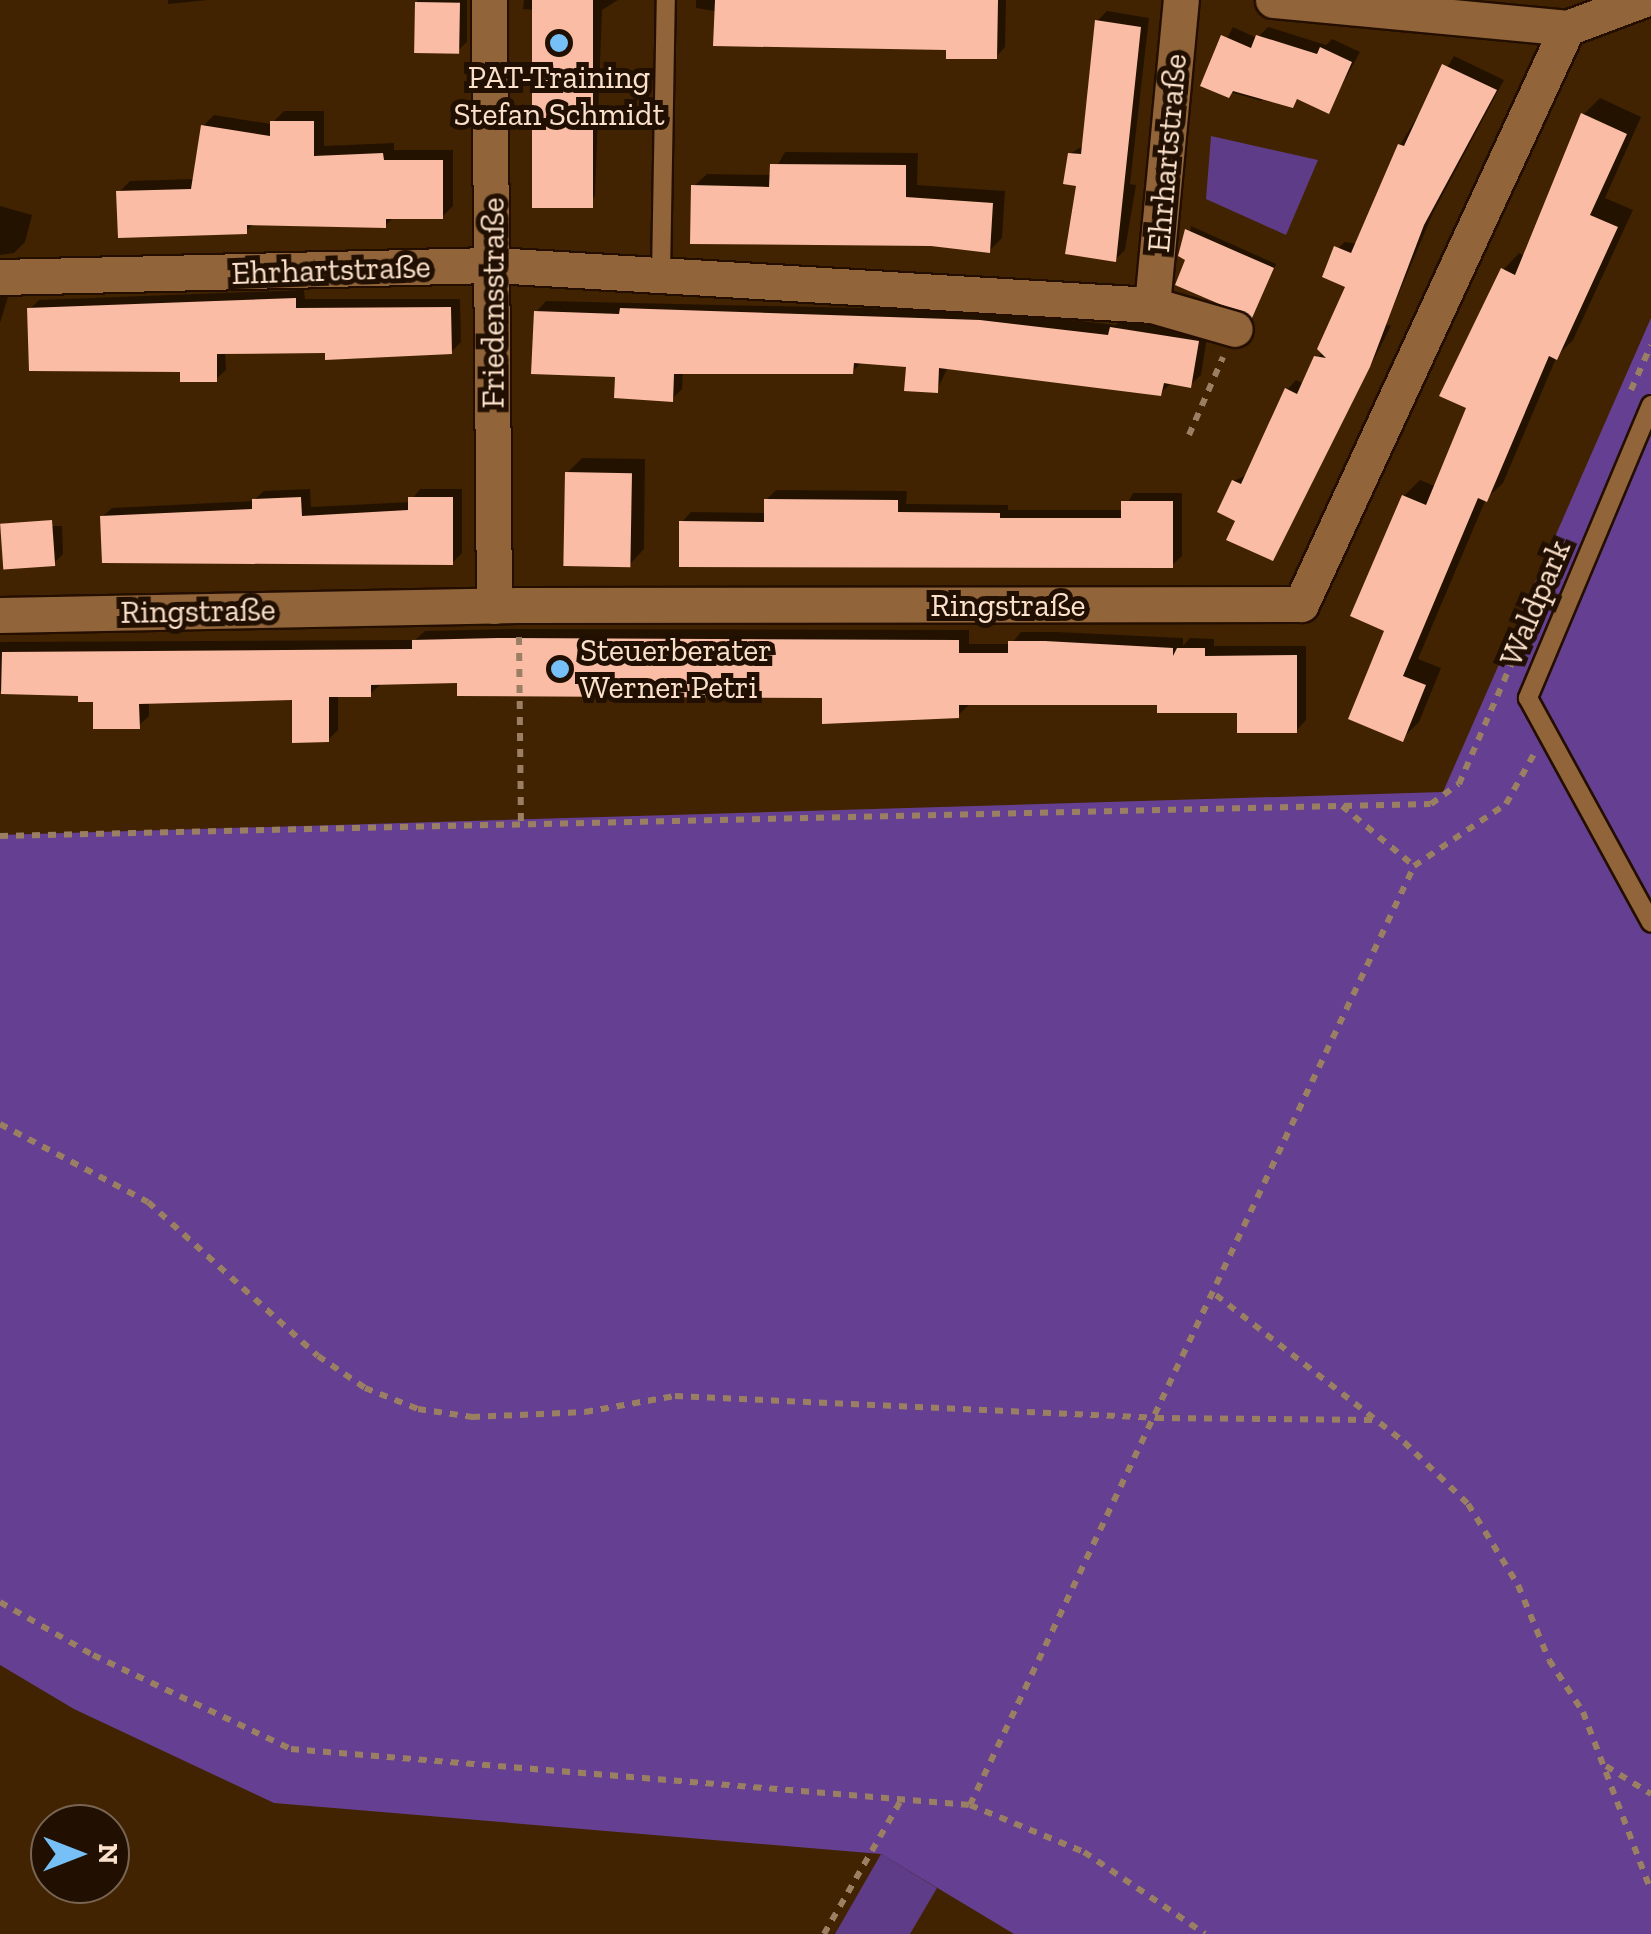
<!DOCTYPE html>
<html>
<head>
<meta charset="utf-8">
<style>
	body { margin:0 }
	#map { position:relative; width:1651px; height:1934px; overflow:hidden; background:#422301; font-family:"Zilla Slab",serif }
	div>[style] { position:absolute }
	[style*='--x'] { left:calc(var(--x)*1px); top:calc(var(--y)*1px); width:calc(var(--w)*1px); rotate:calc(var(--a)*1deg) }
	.green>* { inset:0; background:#5e3c88 }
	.forest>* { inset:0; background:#654092 }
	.shadow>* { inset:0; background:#0007 }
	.building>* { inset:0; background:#fabca4; transform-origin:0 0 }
	.path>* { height:6px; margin-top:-3px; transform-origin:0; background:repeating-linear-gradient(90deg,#9b7f63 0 8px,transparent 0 16px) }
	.roads { filter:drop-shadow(2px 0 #230e00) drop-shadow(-2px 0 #230e00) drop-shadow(0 2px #230e00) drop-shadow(0 -2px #230e00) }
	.service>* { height:18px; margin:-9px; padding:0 9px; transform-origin:9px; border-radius:9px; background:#91643a }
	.minor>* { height:35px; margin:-17.5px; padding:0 17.5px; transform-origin:17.5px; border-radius:17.5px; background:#91643a }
	.dots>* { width:28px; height:28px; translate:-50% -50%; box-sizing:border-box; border:5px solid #211001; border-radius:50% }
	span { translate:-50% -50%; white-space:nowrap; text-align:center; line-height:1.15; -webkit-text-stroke:10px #211001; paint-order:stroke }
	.poi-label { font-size:32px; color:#fbe1cc }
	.left { translate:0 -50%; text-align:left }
	.street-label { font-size:32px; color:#fbe1cc }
	.north { position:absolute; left:30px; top:1804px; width:100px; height:100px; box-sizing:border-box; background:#211001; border:2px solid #786452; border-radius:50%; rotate:90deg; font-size:28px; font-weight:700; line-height:40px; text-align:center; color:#fbe1cc }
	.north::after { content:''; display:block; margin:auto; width:35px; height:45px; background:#76c0f7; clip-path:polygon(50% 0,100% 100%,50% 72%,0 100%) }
</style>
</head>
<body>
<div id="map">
	<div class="green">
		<div style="clip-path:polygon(1211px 136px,1318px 160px,1286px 235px,1206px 199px)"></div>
		<div style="clip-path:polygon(881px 1854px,937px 1888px,910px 1934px,835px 1934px)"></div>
	</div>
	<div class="forest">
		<div style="clip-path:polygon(1651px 318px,1651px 1934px,1014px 1934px,881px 1854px,274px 1803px,74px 1709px,0 1665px,0 835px,1443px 792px)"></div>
	</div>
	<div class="shadow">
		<div style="clip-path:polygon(168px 0,208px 0,168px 4px)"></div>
		<div style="clip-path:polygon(417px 0,467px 0,467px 42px,457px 51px,417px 50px)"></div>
		<div style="clip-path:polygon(524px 0,618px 0,602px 10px,595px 196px,585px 206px,535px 10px,523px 9px)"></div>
		<div style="clip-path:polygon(696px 0,1006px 0,1005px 47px,996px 57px,696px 8px)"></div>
		<div style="clip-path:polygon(1107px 11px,1149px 18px,1130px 184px,1136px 185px,1125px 250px,1115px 260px,1070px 154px,1084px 145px,1097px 21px)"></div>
		<div style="clip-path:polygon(1233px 27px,1257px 38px,1268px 27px,1326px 45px,1332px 39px,1360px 52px,1328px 111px,1299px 98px,1292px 105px,1268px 94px,1261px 101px,1203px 84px)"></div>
		<div style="clip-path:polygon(1454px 56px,1504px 80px,1433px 213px,1386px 324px,1391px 326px,1272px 558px,1239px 519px,1234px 481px,1248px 474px,1287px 390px,1296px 380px,1304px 384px,1323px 350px,1349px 286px,1335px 251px,1345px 242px,1358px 244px,1400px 145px)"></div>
		<div style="clip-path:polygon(1600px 98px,1641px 117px,1605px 198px,1633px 210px,1573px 340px,1557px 356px,1503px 483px,1486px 499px,1418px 659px,1441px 668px,1419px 722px,1402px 739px,1387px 630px,1404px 496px,1420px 480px,1437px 487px,1470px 407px,1503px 270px,1519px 253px,1525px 256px,1583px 115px)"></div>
		<div style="clip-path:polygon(284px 111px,324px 111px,324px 146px,394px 143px,394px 150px,453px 150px,453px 206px,442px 217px,394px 217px,385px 226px,255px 223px,246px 231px,119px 192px,130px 181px,195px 179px,203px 126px,214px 115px,271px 124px)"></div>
		<div style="clip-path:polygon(785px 152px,918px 153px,917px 185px,1005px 191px,1002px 238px,989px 251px,694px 186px,707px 174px,772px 175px)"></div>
		<div style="clip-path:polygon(0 206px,32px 215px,25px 242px,14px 253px,0 255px)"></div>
		<div style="clip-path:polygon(1191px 226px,1276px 264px,1252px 315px,1188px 258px)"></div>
		<div style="clip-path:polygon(0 282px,11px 287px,0 323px)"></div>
		<div style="clip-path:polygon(304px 290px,305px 299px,460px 299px,461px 342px,451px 352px,225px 352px,226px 370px,216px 379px,30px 309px,39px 300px)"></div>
		<div style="clip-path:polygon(546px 301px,992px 311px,1116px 325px,1123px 318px,1208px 331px,1201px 375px,1190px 385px,1172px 382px,1160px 394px,948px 367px,937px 390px,909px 365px,863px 361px,852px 372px,683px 372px,682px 389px,672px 399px,618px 375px,536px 312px)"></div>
		<div style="clip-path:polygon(582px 458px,645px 459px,644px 549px,630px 564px,567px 473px)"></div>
		<div style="clip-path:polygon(310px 489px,311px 507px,410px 502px,420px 489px,462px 489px,462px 553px,452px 563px,102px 517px,112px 508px,253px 501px,264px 491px)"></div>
		<div style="clip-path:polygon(776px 490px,907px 491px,906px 504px,1008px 505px,1008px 510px,1124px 510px,1133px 493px,1182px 493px,1182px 556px,1172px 565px,682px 522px,691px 512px,766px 513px,766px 500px)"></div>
		<div style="clip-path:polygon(13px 526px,62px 526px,63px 554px,53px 564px)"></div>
		<div style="clip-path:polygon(510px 629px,969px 630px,969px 644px,1011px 644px,1021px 632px,1057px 632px,1183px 638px,1183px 646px,1190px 638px,1214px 639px,1214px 646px,1306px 646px,1306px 720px,1296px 731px,1239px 711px,1160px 702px,969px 705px,958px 715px,824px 695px,459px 681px,381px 684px,370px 694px,338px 695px,338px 730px,328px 740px,294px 698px,149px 701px,149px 716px,138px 726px,80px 693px,0 691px,0 642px,415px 640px,425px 631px)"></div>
	</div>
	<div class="building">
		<div style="left:532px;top:0;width:61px;height:208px"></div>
		<div style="clip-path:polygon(715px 0,998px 0,997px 59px,946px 59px,946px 50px,713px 46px)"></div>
		<div style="left:415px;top:2px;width:45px;height:51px;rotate:1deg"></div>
		<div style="clip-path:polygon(1095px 20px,1141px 27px,1116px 262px,1065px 254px,1076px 186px,1063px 184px,1068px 153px,1081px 154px)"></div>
		<div style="clip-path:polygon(1221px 35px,1251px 48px,1256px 35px,1317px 54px,1320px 47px,1352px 62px,1329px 114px,1297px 99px,1293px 108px,1233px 91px,1229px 98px,1200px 86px)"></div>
		<div style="clip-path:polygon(1442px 64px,1497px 90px,1424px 225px,1370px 367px,1273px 561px,1226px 540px,1235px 521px,1217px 512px,1232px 480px,1241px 484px,1285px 388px,1297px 394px,1314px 356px,1326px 358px,1317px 349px,1345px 287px,1322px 277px,1334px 246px,1351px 253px,1398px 144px,1404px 146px)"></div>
		<div style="clip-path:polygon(1581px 113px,1627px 134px,1590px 215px,1618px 227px,1557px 360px,1549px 356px,1487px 502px,1478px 498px,1403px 676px,1426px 685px,1403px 742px,1348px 719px,1384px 631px,1350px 616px,1402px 495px,1426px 505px,1466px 408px,1439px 396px,1501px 268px,1515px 275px)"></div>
		<div style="clip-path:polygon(270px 121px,314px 121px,314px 156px,383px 153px,384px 160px,443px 160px,443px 219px,386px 219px,386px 228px,247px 225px,247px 234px,118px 238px,116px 191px,191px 189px,201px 125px,270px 136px)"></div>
		<div style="clip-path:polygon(770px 164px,906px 165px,906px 197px,993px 203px,990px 253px,931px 246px,690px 244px,691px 185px,769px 187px)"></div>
		<div style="clip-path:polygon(1185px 229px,1274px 268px,1252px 318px,1175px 285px,1185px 260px,1178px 256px)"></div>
		<div style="clip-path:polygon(296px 298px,296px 308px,451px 307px,452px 354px,325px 360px,325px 353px,217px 354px,217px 382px,180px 382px,180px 372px,29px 371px,27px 308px)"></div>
		<div style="clip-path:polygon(620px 308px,980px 320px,1108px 335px,1110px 327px,1199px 341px,1191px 388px,1164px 383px,1161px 396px,939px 368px,938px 393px,904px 391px,906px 367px,854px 363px,853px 374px,674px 374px,673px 402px,614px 398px,615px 377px,531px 374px,534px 311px,619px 314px)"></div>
		<div style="left:565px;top:472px;width:67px;height:94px;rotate:1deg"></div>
		<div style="clip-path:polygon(301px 497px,302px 516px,408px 510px,408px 497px,453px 497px,453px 565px,102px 563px,100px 516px,252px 509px,252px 499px)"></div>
		<div style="clip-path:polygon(764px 499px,898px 500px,898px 512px,1000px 513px,1000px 518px,1121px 518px,1121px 501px,1173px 501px,1173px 568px,679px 567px,679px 521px,764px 522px)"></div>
		<div style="left:52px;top:520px;width:46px;height:52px;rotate:86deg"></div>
		<div style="clip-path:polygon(498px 638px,959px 640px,959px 653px,1008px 653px,1008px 641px,1045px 641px,1173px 648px,1173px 656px,1177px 648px,1205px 648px,1205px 656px,1297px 655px,1297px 733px,1237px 733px,1237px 713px,1157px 713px,1157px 705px,959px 705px,959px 718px,822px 724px,822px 698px,457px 696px,457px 683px,371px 685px,371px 697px,329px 697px,329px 742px,292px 743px,292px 700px,139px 704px,140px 729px,93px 729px,93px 702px,78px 702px,78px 696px,1px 694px,2px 652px,412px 649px,412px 640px)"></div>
	</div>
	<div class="path">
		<div style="--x:1631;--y:390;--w:49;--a:-66"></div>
		<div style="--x:1189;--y:435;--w:85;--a:-66.4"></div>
		<div style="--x:519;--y:637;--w:189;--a:89.4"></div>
		<div style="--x:1342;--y:806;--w:94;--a:39.8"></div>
		<div style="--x:0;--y:836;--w:1431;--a:-1.28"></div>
		<div style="--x:1431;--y:804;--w:34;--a:-36"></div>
		<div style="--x:1459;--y:784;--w:178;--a:-66.5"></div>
		<div style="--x:0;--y:1124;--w:167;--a:27.8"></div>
		<div style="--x:148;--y:1202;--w:229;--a:42.2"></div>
		<div style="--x:318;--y:1356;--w:57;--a:34.2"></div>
		<div style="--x:365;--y:1388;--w:57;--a:21.6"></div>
		<div style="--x:418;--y:1409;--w:55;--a:8.4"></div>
		<div style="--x:472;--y:1417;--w:113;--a:-2.5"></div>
		<div style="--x:585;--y:1412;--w:91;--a:-10.1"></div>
		<div style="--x:675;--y:1396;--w:482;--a:2.6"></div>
		<div style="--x:1156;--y:1418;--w:220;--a:0.5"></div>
		<div style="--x:1216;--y:1295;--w:239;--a:38"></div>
		<div style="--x:1404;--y:1442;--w:89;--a:44.1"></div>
		<div style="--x:1468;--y:1504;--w:95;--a:58.3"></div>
		<div style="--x:1518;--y:1585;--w:81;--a:67.5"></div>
		<div style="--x:1549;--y:1660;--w:62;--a:56.8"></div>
		<div style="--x:1583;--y:1712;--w:191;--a:69.2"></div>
		<div style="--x:0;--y:1602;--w:107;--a:29.7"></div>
		<div style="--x:93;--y:1655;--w:219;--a:25.4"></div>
		<div style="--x:291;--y:1749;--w:681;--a:4.71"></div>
		<div style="--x:970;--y:1805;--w:123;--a:22.4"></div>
		<div style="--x:1084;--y:1852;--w:146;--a:34.1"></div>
		<div style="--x:1606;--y:1766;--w:53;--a:31.9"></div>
		<div style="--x:970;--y:1805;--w:1039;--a:-64.69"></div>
		<div style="--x:1414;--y:866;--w:111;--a:-34"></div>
		<div style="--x:1506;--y:804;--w:57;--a:-60.8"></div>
		<div style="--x:824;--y:1934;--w:152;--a:-60.1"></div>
	</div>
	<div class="roads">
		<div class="service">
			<div style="--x:661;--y:274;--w:274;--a:-89"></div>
			<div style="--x:1651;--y:405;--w:318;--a:112.8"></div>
			<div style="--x:1528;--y:698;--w:256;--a:61.3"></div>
		</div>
		<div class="minor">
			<div style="--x:489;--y:0;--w:606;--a:89.53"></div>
			<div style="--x:1273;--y:0;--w:295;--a:5.4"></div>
			<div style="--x:0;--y:277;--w:494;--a:-1.4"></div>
			<div style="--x:494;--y:265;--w:659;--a:3.48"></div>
			<div style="--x:1152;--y:305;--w:306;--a:-84.6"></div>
			<div style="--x:1152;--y:305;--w:86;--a:16.1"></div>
			<div style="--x:0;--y:615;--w:519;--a:-1.1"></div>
			<div style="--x:519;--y:605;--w:782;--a:-0.07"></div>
			<div style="--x:1301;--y:604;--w:634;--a:-65.21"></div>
			<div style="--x:1567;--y:28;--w:80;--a:-20.5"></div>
		</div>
	</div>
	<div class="dots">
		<div style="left:559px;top:43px;background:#76c0f7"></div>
		<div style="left:560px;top:669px;background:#76c0f7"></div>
	</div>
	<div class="poi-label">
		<span style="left:559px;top:96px">PAT-Training<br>Stefan Schmidt</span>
		<span class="left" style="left:580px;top:669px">Steuerberater<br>Werner Petri</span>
	</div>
	<div class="street-label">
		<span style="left:1167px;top:153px;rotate:-85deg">Ehrhartstraße</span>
		<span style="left:331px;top:270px;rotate:-2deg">Ehrhartstraße</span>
		<span style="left:493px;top:303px;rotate:-90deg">Friedensstraße</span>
		<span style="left:1535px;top:603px;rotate:-67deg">Waldpark</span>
		<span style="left:1008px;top:605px">Ringstraße</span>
		<span style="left:198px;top:611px;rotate:-1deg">Ringstraße</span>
	</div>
	<div class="north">N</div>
</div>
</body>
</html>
